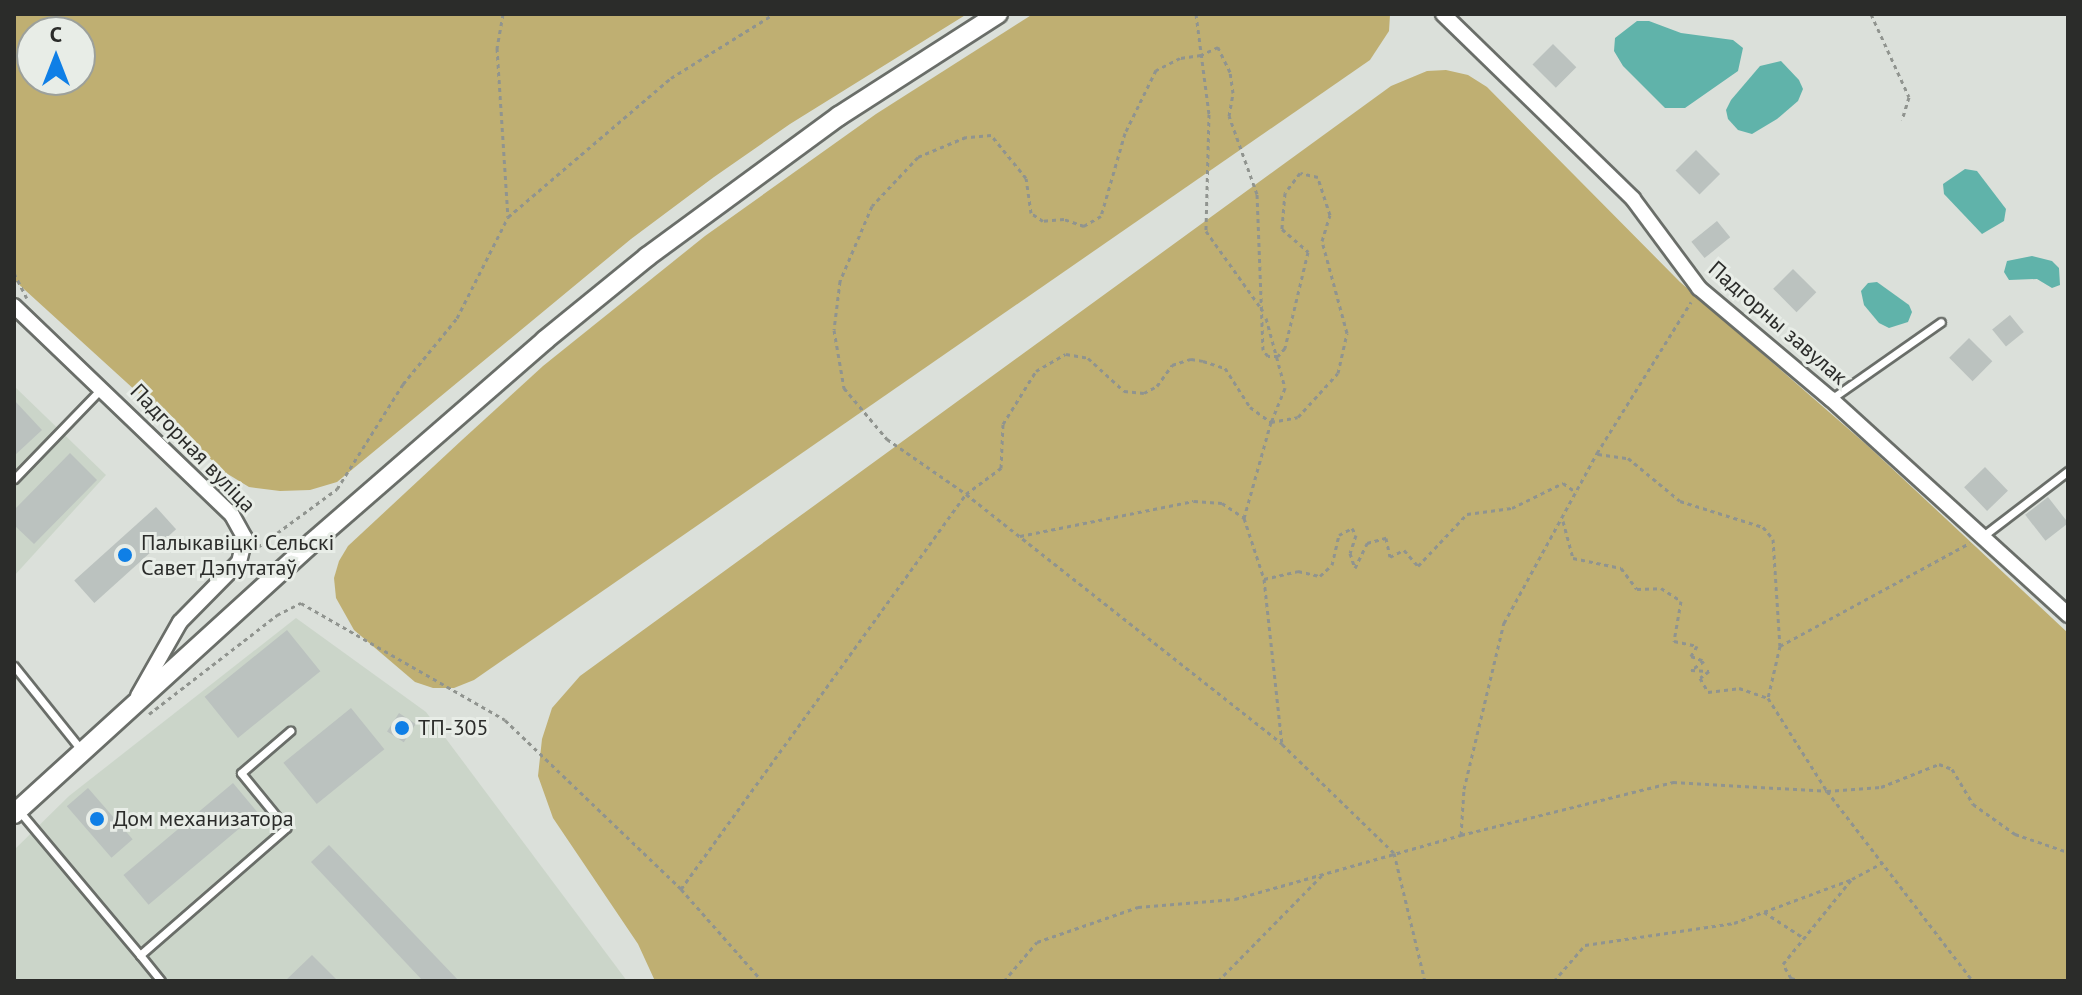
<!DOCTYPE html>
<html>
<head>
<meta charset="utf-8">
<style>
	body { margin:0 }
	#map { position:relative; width:2082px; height:995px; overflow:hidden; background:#dbe0da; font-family:"PT Sans",sans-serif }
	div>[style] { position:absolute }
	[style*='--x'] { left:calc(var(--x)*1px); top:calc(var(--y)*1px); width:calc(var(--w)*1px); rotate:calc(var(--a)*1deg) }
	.built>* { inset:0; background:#cbd5c9 }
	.forest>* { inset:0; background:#bfaf72 }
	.water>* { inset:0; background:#60b3aa }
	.building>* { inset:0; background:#bbc2bf; transform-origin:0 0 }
	.path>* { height:3px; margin-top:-1.5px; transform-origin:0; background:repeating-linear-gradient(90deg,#90948f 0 4px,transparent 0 8px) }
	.roads { filter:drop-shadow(2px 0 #6a6e69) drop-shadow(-2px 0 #6a6e69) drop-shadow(0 2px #6a6e69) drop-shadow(0 -2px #6a6e69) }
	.service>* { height:7px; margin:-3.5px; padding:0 3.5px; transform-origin:3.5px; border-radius:3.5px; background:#fff }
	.minor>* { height:14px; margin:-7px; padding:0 7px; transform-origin:7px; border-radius:7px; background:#fff }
	.tertiary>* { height:18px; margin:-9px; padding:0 9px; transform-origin:9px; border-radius:9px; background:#fff }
	.dots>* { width:22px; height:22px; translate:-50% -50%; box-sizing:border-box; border:4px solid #e8ede7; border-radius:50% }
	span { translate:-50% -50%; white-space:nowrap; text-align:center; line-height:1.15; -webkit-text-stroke:6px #e8ede7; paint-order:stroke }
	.street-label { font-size:22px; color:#2b2c2a }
	.poi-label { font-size:22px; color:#2b2c2a }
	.left { translate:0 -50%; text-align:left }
	.frame { position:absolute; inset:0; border:16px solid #2b2c2a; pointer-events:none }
	.north { position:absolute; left:16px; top:16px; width:80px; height:80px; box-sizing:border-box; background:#e8ede7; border:2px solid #9ca09b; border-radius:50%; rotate:0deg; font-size:22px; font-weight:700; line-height:32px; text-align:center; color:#2b2c2a }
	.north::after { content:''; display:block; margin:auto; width:28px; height:36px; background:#0f7fe6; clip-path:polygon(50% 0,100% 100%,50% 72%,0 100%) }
</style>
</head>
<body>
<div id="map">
	<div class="built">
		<div style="clip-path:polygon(14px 386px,106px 475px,14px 576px)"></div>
		<div style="clip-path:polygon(296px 618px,426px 712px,627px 981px,14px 981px,14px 850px,69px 796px)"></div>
	</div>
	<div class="forest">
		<div style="clip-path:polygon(evenodd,14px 14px,967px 14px,790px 124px,714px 177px,631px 239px,337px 482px,310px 490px,280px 491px,249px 487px,226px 473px,14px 280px,14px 14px,32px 32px,80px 32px,80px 80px,32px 80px,32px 32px)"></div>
		<div style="clip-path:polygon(1033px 14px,1390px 15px,1389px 31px,1370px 60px,474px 680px,454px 688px,433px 688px,415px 682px,354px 630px,336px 598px,334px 578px,339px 561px,348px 546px,462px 440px,543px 366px,705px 236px,876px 114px)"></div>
		<div style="clip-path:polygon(1446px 70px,1468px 75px,1487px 87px,1680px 282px,1868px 446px,2068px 633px,2068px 981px,655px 981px,638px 944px,553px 818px,538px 776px,542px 739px,552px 708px,580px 676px,1391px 86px,1427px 71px)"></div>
	</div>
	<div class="water">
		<div style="clip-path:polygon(1637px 21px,1649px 21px,1681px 33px,1733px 40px,1743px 48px,1738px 71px,1685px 108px,1665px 108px,1623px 66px,1614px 51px,1615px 38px)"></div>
		<div style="clip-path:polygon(1781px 61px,1799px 80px,1803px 89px,1798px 101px,1777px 119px,1752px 134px,1738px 130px,1728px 119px,1726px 110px,1731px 100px,1760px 66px)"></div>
		<div style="clip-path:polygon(1965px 169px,1977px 171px,2006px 209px,2004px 221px,1982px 234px,1944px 194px,1943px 184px)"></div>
		<div style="clip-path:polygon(2032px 256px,2052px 261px,2059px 268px,2060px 285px,2052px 288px,2037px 279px,2009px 280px,2004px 272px,2007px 261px)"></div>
		<div style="clip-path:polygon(1877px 282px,1909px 305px,1912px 312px,1908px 322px,1889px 328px,1879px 323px,1864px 305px,1861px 291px,1868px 283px)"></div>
	</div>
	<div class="building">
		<div style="left:1553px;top:44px;width:33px;height:29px;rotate:45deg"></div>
		<div style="left:1696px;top:150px;width:34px;height:29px;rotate:45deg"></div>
		<div style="left:1717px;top:221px;width:21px;height:33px;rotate:51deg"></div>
		<div style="left:1793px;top:269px;width:33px;height:28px;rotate:45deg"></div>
		<div style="left:2010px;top:315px;width:22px;height:23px;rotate:51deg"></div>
		<div style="left:1969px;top:338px;width:33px;height:28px;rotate:45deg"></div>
		<div style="clip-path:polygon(14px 400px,42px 430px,14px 456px)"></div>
		<div style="clip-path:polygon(70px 453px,97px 480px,34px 544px,14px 525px,14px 510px)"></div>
		<div style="left:1985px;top:467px;width:33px;height:29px;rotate:46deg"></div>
		<div style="left:2048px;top:497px;width:33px;height:29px;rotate:52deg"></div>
		<div style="left:156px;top:507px;width:30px;height:110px;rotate:48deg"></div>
		<div style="left:287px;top:630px;width:53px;height:106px;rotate:51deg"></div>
		<div style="left:351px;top:708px;width:53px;height:87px;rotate:51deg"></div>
		<div style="left:399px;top:713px;width:20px;height:22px;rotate:33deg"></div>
		<div style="left:233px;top:783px;width:39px;height:143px;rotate:50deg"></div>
		<div style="left:88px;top:788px;width:68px;height:28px;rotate:49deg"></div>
		<div style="clip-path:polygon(329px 845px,459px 981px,423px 981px,311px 862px)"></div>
		<div style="clip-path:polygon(312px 955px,338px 981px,285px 981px)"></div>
	</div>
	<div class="path">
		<div style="--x:503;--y:14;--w:35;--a:100"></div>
		<div style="--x:497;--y:48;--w:169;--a:86.3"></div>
		<div style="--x:1196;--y:14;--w:101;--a:82.6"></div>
		<div style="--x:1209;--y:114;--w:117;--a:91.5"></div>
		<div style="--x:1206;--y:231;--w:98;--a:54.5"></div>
		<div style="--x:1871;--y:14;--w:91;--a:65.4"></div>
		<div style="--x:1909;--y:97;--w:24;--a:107"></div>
		<div style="--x:14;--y:273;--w:28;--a:63"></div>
		<div style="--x:1266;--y:318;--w:73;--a:74.8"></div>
		<div style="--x:1285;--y:388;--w:37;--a:112"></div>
		<div style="--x:1271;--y:422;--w:100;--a:105.7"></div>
		<div style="--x:1244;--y:518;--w:64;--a:71.8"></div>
		<div style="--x:1264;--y:579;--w:166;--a:83.8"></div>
		<div style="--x:1598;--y:454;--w:30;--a:8"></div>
		<div style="--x:1628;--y:458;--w:67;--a:39.6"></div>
		<div style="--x:1680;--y:501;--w:87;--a:17.4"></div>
		<div style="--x:1763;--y:527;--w:16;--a:50"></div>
		<div style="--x:1773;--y:539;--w:107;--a:86.3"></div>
		<div style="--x:1780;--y:646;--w:53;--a:103"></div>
		<div style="--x:966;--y:494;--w:403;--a:38.3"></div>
		<div style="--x:1282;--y:744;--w:156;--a:44.2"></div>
		<div style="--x:1394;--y:853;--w:132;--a:76.4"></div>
		<div style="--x:1563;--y:521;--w:38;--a:75"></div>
		<div style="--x:1573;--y:558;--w:49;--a:11.8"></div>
		<div style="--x:1621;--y:568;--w:26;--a:53"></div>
		<div style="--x:1637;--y:589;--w:24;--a:-2"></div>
		<div style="--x:1661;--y:588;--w:24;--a:33"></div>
		<div style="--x:1681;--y:601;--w:41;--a:99.9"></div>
		<div style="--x:1674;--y:641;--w:24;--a:12"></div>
		<div style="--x:1697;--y:646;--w:12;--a:121"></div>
		<div style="--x:1691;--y:656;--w:14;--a:21"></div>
		<div style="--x:1704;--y:661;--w:16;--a:145"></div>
		<div style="--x:1691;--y:670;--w:18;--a:3"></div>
		<div style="--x:1709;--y:671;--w:11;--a:142"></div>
		<div style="--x:1700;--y:678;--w:16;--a:60"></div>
		<div style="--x:1708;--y:692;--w:31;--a:-7"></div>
		<div style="--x:1739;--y:688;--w:31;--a:19"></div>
		<div style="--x:1768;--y:698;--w:110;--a:57.6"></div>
		<div style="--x:1827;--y:791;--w:54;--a:-4.2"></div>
		<div style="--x:1881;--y:787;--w:62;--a:-21.6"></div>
		<div style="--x:1939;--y:764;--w:14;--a:21"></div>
		<div style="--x:1952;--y:769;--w:41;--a:59"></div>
		<div style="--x:1973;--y:804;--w:52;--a:35.5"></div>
		<div style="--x:2015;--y:834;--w:56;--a:18.8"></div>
		<div style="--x:1020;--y:536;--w:177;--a:-11.4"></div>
		<div style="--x:1194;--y:501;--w:28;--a:4"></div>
		<div style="--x:1222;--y:503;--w:27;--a:34"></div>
		<div style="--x:258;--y:547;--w:98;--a:-36.3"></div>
		<div style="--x:337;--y:489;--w:124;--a:-57.8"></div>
		<div style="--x:403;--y:384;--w:85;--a:-50.7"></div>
		<div style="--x:457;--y:318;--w:113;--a:-63.2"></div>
		<div style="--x:508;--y:217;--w:214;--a:-40.5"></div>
		<div style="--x:671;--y:78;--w:121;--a:-31.9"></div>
		<div style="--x:1264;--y:579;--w:35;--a:-13"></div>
		<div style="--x:1298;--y:571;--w:23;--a:13"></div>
		<div style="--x:1320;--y:576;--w:16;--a:-43"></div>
		<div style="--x:1332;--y:565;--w:31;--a:-77"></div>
		<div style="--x:1339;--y:535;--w:15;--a:-28"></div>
		<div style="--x:1352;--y:528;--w:8;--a:60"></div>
		<div style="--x:1356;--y:535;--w:19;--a:108"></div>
		<div style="--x:1350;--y:553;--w:16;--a:72"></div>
		<div style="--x:1355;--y:568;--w:28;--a:-64"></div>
		<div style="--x:1367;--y:543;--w:20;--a:-15"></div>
		<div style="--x:1386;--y:538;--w:19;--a:78"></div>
		<div style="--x:1390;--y:557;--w:16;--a:-27"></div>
		<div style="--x:1404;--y:550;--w:21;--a:49"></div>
		<div style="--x:1418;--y:566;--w:71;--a:-46.7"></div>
		<div style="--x:1467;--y:514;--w:45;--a:-7.6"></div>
		<div style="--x:1512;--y:508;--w:57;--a:-26.1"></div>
		<div style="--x:1563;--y:483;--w:16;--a:35"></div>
		<div style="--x:1780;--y:646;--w:216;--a:-28.5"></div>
		<div style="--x:149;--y:714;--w:162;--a:-37.7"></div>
		<div style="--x:277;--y:615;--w:27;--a:-27"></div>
		<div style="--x:301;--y:603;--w:235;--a:29.8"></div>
		<div style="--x:505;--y:720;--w:244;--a:43.8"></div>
		<div style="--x:681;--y:889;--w:123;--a:48.6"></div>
		<div style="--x:1461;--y:835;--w:46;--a:-86.3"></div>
		<div style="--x:1464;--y:789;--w:171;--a:-76.5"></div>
		<div style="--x:1504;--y:623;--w:194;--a:-61.3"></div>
		<div style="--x:1597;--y:453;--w:178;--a:-58.1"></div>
		<div style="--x:681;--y:889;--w:487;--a:-54.2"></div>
		<div style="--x:966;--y:494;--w:44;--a:-36.6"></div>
		<div style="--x:1001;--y:468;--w:44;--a:-87.4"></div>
		<div style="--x:1003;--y:424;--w:62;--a:-58.1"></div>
		<div style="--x:1036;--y:371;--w:34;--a:-30"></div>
		<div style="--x:1066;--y:354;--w:22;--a:10"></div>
		<div style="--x:1088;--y:358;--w:49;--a:42.5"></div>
		<div style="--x:1124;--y:391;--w:20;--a:6"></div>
		<div style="--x:1144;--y:393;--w:15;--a:-28"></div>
		<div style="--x:1157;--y:386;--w:26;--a:-54"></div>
		<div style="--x:1172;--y:365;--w:20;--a:-18"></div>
		<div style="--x:1191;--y:359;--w:12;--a:9"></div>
		<div style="--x:1203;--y:361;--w:23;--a:18"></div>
		<div style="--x:1225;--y:368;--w:46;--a:57.3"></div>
		<div style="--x:1250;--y:407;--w:26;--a:36"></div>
		<div style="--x:1271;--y:422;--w:27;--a:-10"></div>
		<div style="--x:1298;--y:417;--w:59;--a:-47.7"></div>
		<div style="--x:1338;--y:373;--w:41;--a:-77.3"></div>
		<div style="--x:1347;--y:333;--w:95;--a:-105.2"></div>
		<div style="--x:1322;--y:241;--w:27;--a:-73"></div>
		<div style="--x:1330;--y:215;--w:40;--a:-108"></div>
		<div style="--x:1318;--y:177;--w:18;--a:-167"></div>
		<div style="--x:1300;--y:173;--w:25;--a:127"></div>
		<div style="--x:1285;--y:193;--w:36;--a:95"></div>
		<div style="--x:1282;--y:229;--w:35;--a:41"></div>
		<div style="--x:1308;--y:252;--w:99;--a:103.5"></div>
		<div style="--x:1285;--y:348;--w:11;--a:131"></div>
		<div style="--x:1278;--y:356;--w:10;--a:180"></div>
		<div style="--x:1268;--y:356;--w:8;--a:-130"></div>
		<div style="--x:1263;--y:350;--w:156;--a:-92.2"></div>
		<div style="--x:1257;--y:194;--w:83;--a:-109.7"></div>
		<div style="--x:1229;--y:116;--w:23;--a:-80"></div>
		<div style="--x:1233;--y:93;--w:21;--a:-98"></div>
		<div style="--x:1230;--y:72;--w:28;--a:-116"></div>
		<div style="--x:1218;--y:47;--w:19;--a:155"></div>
		<div style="--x:1201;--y:55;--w:21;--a:172"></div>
		<div style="--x:1180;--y:58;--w:27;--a:153"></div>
		<div style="--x:1156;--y:70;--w:70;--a:116.2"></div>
		<div style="--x:1125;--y:133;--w:86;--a:106.1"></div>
		<div style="--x:1101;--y:216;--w:20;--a:150"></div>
		<div style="--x:1084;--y:226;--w:21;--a:-161"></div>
		<div style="--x:1064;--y:219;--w:21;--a:175"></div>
		<div style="--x:1043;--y:221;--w:14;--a:-146"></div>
		<div style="--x:1031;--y:213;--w:35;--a:-98"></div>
		<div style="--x:1026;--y:178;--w:55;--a:-129.1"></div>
		<div style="--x:991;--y:135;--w:25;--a:175"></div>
		<div style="--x:966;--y:137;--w:52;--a:157.4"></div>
		<div style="--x:918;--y:157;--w:67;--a:133.2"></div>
		<div style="--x:872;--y:206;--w:82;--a:113.1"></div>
		<div style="--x:840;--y:281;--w:49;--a:97"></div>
		<div style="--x:834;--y:330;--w:59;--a:80.2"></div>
		<div style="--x:844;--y:388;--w:67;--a:49.9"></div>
		<div style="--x:887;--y:439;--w:96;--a:34.8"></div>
		<div style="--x:1764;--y:912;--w:48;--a:33"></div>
		<div style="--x:1791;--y:978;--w:16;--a:-120"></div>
		<div style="--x:1783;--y:964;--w:108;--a:-51"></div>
		<div style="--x:1004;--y:981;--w:51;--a:-49.8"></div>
		<div style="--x:1037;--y:942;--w:107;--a:-19.1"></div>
		<div style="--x:1138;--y:907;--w:97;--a:-4.7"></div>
		<div style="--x:1235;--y:899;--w:235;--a:-15.8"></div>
		<div style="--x:1461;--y:835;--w:219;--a:-14"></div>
		<div style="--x:1673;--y:782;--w:154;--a:3.3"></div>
		<div style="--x:1827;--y:791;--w:240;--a:52.5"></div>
		<div style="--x:1218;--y:981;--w:148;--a:-45.5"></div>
		<div style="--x:1554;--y:981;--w:48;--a:-49.3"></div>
		<div style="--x:1585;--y:945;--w:151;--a:-8.4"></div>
		<div style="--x:1734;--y:923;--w:126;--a:-20.4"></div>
		<div style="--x:1852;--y:879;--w:34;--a:-28"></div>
		<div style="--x:1783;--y:981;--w:9;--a:-21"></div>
		<div style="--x:1791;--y:978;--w:11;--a:15"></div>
		<div style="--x:1853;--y:981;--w:13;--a:0"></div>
	</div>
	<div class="roads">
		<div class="service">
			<div style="--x:1831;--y:399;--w:134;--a:-35"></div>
			<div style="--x:14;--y:479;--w:125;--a:-46"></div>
			<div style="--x:1983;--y:536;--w:107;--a:-37.4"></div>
			<div style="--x:14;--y:666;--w:109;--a:51.3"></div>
			<div style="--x:20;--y:812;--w:187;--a:50"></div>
			<div style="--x:140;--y:955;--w:194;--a:-41"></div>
			<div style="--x:286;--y:828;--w:71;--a:-129.3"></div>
			<div style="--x:241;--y:773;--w:65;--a:-40.6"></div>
			<div style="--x:140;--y:955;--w:33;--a:51"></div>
		</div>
		<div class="minor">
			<div style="--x:1443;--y:14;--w:265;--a:44.2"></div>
			<div style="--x:1633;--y:199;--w:111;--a:53.4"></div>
			<div style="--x:1699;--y:288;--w:172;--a:40.1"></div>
			<div style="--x:1831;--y:399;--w:321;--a:42.3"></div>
			<div style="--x:14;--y:306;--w:302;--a:43.8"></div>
			<div style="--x:232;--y:515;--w:26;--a:61"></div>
			<div style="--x:245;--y:538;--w:25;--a:104"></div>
			<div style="--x:239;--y:562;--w:84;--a:134.5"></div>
			<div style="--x:180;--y:622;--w:85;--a:119.6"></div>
		</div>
		<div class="tertiary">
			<div style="--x:14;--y:814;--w:404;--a:-42.3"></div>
			<div style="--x:313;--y:542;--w:308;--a:-41"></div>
			<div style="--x:545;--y:340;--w:132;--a:-39.1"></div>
			<div style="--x:647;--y:257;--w:238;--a:-36.3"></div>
			<div style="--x:839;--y:116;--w:189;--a:-32.7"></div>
		</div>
	</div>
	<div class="dots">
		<div style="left:125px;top:555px;background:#0f7fe6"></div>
		<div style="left:402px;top:728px;background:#0f7fe6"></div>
		<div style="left:97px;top:819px;background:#0f7fe6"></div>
	</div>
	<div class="street-label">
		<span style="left:1778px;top:323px;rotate:41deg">Падгорны завулак</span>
		<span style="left:193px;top:448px;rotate:46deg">Падгорная вуліца</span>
	</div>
	<div class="poi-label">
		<span class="left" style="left:141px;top:555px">Палыкавіцкі Сельскі<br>Савет Дэпутатаў</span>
		<span class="left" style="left:418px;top:728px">ТП-305</span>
		<span class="left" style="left:113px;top:819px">Дом механизатора</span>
	</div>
	<div class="frame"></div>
	<div class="north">С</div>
</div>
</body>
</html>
